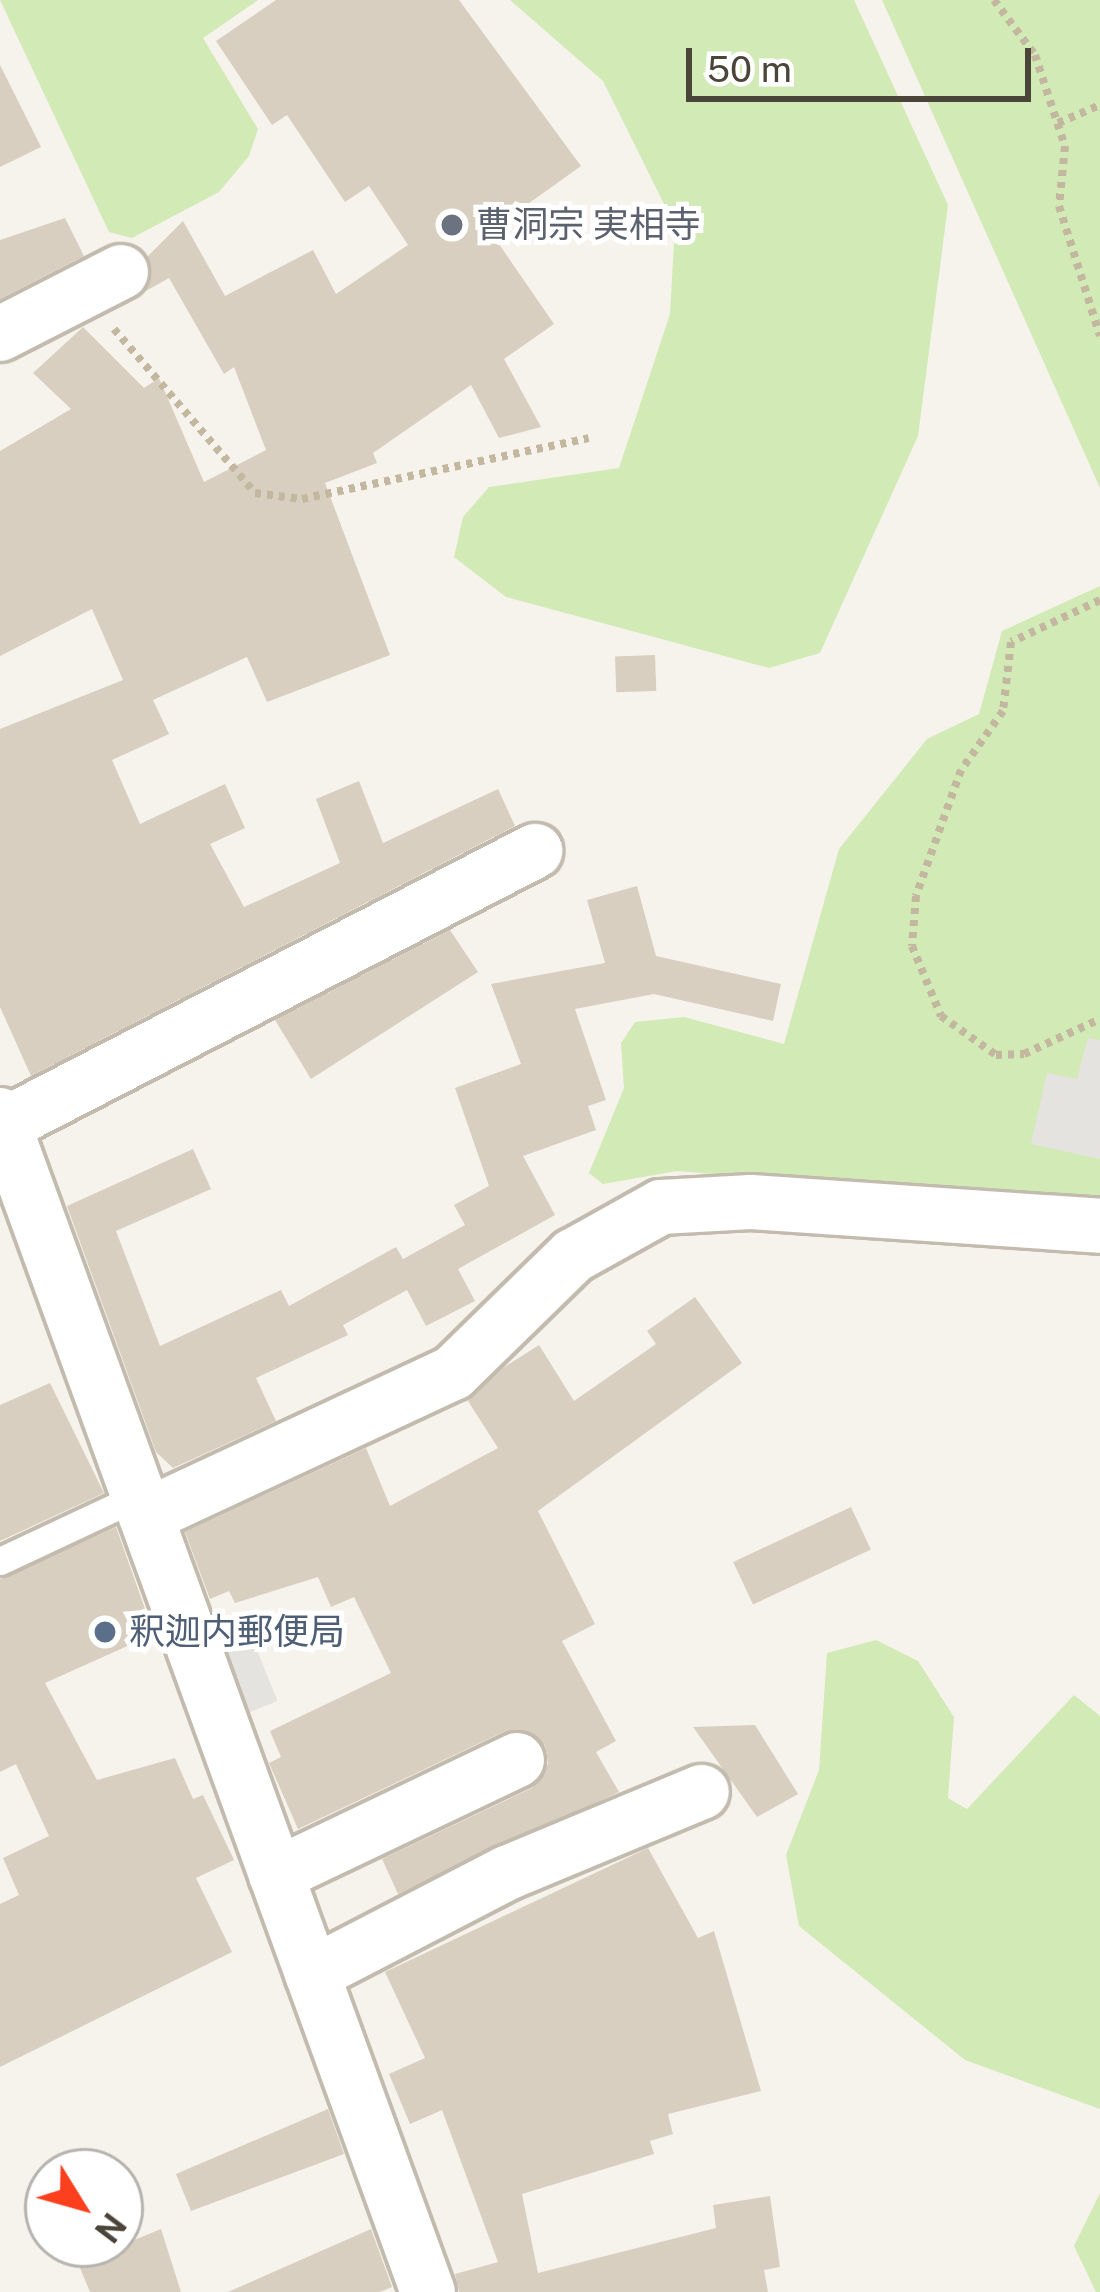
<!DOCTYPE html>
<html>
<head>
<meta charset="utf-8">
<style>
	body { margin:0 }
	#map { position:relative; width:1100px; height:2292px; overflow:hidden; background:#f6f3ec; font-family:"Public Sans","Noto Sans JP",sans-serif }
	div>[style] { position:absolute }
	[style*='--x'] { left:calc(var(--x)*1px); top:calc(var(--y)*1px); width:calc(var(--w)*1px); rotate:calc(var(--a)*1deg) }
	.green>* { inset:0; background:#d2eab5 }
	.parking>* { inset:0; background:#e5e3e0; transform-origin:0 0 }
	.building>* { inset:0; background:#d8cfc1; transform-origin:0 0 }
	.path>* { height:8px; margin-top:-4px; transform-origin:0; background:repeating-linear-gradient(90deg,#c4b79f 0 6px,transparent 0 12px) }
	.roads { filter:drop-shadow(3px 0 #c2bbae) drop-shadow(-3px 0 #c2bbae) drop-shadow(0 3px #c2bbae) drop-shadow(0 -3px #c2bbae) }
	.service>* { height:27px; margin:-13.5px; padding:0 13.5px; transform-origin:13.5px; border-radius:13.5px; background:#fff }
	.minor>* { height:54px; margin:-27px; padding:0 27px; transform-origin:27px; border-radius:27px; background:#fff }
	.dots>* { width:33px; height:33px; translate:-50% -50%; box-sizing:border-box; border:6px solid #fff; border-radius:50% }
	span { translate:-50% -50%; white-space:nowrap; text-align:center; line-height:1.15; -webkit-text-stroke:10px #fff; paint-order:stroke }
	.worship-label { font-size:36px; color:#5b616d }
	.left { translate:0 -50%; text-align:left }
	.service-label { font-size:36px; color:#4e5e75 }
	.north { position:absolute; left:24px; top:2148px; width:120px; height:120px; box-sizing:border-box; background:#fff; border:3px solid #b7b4b0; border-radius:50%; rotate:127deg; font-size:33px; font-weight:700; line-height:48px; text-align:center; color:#4b4439 }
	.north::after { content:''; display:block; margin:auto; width:42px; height:54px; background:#fc3f1d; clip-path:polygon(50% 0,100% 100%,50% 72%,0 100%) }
	.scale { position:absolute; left:686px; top:48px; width:345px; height:54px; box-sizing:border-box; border:6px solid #4b4439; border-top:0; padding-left:15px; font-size:36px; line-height:42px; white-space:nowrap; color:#4b4439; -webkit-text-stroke:9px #fff; paint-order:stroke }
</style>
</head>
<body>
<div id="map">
	<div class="green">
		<div style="clip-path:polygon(0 0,258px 0,203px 38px,258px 129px,249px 156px,219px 192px,132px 238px,109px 232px)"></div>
		<div style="clip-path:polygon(510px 0,854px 0,948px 205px,918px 436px,820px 653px,769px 668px,506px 597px,454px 557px,463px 517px,489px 487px,619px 468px,670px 314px,675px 226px,603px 81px)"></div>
		<div style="clip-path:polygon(882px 0,1100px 0,1100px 488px)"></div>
		<div style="clip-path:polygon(1100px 586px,1100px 1207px,677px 1171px,603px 1184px,589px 1173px,624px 1088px,621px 1043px,635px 1022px,684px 1017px,784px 1044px,839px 849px,927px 739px,979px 714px,1002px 631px)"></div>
		<div style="clip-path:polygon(876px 1640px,918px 1661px,954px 1717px,948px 1798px,967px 1809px,1074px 1695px,1100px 1716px,1100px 2109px,965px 2060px,799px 1926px,786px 1855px,819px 1770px,827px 1653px)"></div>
		<div style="clip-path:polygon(1100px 2193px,1100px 2292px,1096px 2292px,1074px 2246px)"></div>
	</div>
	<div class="parking">
		<div style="clip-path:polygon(1088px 1038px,1100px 1040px,1100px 1159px,1031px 1144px,1047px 1073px,1077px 1079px)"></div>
		<div style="left:242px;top:1613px;width:95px;height:33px;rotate:68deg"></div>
	</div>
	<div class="building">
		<div style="clip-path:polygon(276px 0,459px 0,581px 166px,490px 231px,554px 324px,504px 359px,541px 427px,499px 438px,471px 385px,373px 453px,377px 463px,325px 483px,390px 655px,267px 702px,247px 657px,153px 700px,169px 734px,112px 760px,140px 824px,225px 784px,245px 828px,210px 844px,244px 907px,340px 863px,316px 799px,359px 781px,383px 843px,498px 789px,515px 826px,31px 1076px,0 1007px,0 729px,123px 680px,92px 609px,0 656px,0 451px,71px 409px,33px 373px,83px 327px,144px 388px,159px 378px,204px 482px,266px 450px,234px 367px,224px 374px,169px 278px,144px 292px,148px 256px,183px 221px,225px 296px,313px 250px,336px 294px,408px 245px,369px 186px,345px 202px,287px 115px,272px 125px,216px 41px)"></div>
		<div style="clip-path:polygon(0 65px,41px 147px,0 167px)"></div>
		<div style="clip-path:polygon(65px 218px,84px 256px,0 299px,0 240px)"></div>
		<div style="left:655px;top:655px;width:36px;height:40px;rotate:88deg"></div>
		<div style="clip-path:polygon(637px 886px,656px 956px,781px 984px,773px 1021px,654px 994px,575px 1009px,606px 1100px,588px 1106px,596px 1130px,523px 1156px,555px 1215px,458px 1269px,475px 1301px,426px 1326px,407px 1290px,343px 1325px,348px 1335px,256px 1378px,276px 1421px,173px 1468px,156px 1452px,67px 1206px,193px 1149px,211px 1189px,116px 1231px,160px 1346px,281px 1290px,289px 1306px,396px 1247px,403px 1259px,465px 1225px,454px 1205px,489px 1186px,455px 1088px,521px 1064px,491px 984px,605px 963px,587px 900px)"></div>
		<div style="clip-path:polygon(450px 930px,478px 972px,311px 1079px,275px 1020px)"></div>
		<div style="clip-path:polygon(695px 1297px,742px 1363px,538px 1511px,595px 1624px,562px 1641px,616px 1741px,596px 1752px,619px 1792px,398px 1894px,382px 1859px,532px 1788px,548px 1764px,545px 1745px,503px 1732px,298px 1829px,269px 1763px,281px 1757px,270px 1731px,391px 1673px,354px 1597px,331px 1607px,318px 1577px,235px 1603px,229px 1591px,210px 1599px,185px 1532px,366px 1448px,390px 1506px,498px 1448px,468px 1401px,503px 1368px,539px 1345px,574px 1401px,656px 1344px,647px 1331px)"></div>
		<div style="clip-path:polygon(50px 1383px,104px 1493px,0 1541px,0 1405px)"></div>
		<div style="left:851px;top:1507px;width:47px;height:130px;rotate:65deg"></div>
		<div style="clip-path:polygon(116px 1527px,154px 1634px,45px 1683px,97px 1780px,175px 1758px,193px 1799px,203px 1795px,234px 1860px,196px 1878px,232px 1952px,0 2067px,0 1904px,19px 1895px,3px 1858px,49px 1836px,16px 1764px,0 1772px,0 1579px)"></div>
		<div style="clip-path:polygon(755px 1725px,798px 1794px,757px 1817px,693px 1727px)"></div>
		<div style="clip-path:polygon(648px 1848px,698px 1938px,714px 1931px,761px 2091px,668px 2114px,673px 2134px,650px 2141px,654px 2154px,522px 2194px,538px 2273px,716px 2228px,713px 2205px,770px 2196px,780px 2267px,764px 2270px,768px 2292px,459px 2292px,455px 2274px,498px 2262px,442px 2110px,410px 2124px,389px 2074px,425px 2058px,385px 1972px)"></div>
		<div style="clip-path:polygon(328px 2109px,344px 2154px,191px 2211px,176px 2174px)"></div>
		<div style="clip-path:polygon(161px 2229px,181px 2292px,90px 2292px,78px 2263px)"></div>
		<div style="clip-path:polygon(371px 2229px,392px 2287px,380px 2292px,228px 2292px)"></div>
	</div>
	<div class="path">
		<div style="--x:994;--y:0;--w:69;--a:53.3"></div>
		<div style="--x:1035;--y:55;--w:96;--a:71.8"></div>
		<div style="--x:1065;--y:146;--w:60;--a:95.7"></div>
		<div style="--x:1059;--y:206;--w:136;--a:72.5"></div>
		<div style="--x:1058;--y:123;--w:46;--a:-23.2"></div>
		<div style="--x:114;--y:329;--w:216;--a:49.3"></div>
		<div style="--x:255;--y:493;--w:47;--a:7.3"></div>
		<div style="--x:302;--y:499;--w:293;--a:-12"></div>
		<div style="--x:1100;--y:600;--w:98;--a:154.7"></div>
		<div style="--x:1011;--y:642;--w:69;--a:96.6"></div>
		<div style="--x:1003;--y:711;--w:72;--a:125.4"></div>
		<div style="--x:961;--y:770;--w:134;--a:109.7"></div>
		<div style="--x:916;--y:896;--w:50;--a:94.6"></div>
		<div style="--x:912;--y:946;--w:76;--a:67.5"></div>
		<div style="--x:941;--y:1016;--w:67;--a:35.3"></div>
		<div style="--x:996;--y:1055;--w:28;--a:-2"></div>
		<div style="--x:1024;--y:1054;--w:84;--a:-24.7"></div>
	</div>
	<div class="roads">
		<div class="service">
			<div style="--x:0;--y:1561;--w:153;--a:-25.1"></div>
		</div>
		<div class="minor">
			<div style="--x:0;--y:334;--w:136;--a:-27.1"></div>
			<div style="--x:0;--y:1115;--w:1252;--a:70.02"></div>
			<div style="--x:4;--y:1125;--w:598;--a:-27.29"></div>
			<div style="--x:146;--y:1516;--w:339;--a:-25"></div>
			<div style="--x:453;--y:1373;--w:168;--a:-44.3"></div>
			<div style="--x:573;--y:1256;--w:101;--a:-29.1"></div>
			<div style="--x:661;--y:1207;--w:90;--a:-3.2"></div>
			<div style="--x:751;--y:1202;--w:350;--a:3.9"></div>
			<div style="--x:276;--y:1875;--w:267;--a:-25.5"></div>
			<div style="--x:312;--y:1974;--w:220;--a:-27.4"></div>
			<div style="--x:507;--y:1873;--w:211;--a:-22.6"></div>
		</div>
	</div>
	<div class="dots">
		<div style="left:452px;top:225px;background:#6b7280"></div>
		<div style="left:105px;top:1632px;background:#5c6f8a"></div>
	</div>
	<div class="worship-label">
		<span class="left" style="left:476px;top:225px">曹洞宗 実相寺</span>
	</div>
	<div class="service-label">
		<span class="left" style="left:129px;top:1632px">釈迦内郵便局</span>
	</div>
	<div class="north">N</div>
	<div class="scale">50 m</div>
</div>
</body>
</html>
